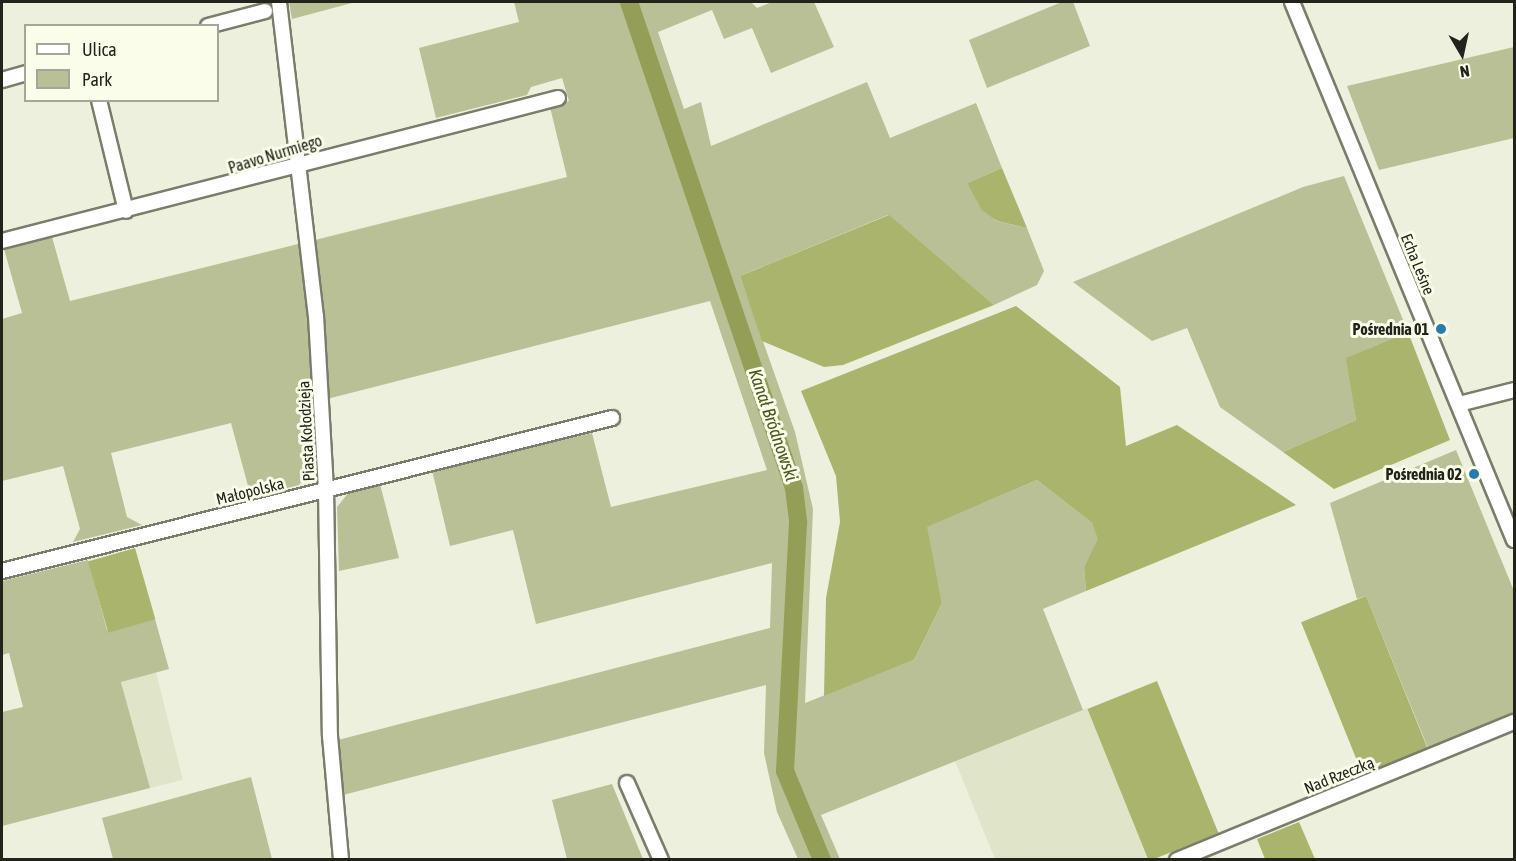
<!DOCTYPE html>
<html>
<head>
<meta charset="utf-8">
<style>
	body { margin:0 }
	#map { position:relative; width:1516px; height:861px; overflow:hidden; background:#ecf0dc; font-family:"Asap Condensed",sans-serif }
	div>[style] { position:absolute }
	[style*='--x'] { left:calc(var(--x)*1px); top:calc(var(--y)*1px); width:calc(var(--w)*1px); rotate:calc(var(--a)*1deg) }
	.built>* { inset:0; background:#e0e5ca; transform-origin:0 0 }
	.green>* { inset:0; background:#b9c095 }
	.forest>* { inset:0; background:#aab46d; transform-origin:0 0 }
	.canal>* { height:18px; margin:-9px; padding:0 9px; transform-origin:9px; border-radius:9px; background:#949e57 }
	.roads { filter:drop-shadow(2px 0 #7a7d6b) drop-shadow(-2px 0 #7a7d6b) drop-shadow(0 2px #7a7d6b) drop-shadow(0 -2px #7a7d6b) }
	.minor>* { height:14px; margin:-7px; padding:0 7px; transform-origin:7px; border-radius:7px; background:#fff }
	.dots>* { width:16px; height:16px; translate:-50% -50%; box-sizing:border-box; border:3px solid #fafde9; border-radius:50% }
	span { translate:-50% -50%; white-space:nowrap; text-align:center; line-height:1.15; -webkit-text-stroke:6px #fafde9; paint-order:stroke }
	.street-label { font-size:16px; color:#22241c }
	.poi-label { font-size:16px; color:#22241c; font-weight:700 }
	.right { translate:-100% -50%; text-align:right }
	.water-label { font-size:18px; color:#4e5520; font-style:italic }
	.frame { position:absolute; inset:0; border:3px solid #22241c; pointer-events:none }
	.legend { position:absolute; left:24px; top:24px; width:195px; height:78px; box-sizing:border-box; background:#fafde9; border:2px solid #a4a697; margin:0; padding:8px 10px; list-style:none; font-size:18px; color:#22241c }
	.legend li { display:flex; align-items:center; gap:12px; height:30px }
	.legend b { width:30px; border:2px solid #a4a697 }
	.north { position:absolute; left:1432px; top:24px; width:60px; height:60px; -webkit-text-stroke:4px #fafde9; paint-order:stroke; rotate:171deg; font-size:16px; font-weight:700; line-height:24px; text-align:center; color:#22241c }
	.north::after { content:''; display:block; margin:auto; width:21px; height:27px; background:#22241c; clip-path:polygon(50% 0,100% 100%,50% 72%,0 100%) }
</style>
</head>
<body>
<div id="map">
	<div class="built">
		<div style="left:156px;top:672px;width:111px;height:36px;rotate:76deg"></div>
		<div style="clip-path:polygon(1087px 708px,1150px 859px,995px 859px,955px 761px)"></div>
	</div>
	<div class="green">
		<div style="clip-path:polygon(289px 2px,351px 2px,352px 3px,292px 19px)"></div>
		<div style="clip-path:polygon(514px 2px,751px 2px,757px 8px,772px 2px,814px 2px,834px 47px,771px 73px,752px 28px,724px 39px,712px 10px,658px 32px,684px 109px,701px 102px,711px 146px,867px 82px,890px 138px,976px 103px,1002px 168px,967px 183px,996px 221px,1027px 228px,1044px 271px,1037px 285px,994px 305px,888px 215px,740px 276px,795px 432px,813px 509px,805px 703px,914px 660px,942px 603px,926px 527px,1037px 480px,1092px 523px,1099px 539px,1084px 567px,1086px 591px,1043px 609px,1083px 710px,821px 815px,840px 859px,798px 859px,777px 812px,764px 753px,766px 685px,343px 795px,338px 740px,770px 628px,772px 563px,536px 624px,513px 530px,450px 546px,432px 470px,592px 433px,611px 507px,767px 470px,710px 301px,327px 399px,311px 241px,567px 177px,550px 107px,569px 101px,562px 78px,531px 87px,527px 95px,436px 118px,419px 48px,519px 22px)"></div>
		<div style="clip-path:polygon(1062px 2px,1073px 2px,1090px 46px,987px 88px,969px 40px)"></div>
		<div style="clip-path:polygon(1514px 47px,1514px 138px,1379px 170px,1347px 86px)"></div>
		<div style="clip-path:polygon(1344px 176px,1408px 332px,1347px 358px,1356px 420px,1283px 452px,1220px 407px,1187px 328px,1152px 341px,1073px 282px,1303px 187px)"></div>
		<div style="clip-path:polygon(52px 237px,70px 301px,302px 243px,315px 402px,307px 404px,310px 471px,299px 485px,251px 497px,231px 423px,111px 453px,127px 517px,142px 525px,73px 542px,80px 529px,63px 466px,2px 481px,2px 319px,22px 313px,4px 249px)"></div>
		<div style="clip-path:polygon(1456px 450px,1514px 591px,1514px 713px,1428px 748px,1366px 596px,1357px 599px,1330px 503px)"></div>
		<div style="clip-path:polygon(380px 484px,399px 558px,339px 571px,337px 507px,350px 491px)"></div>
		<div style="clip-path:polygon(88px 560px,107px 630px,155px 619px,169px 669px,121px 682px,150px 788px,2px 826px,2px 712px,23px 707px,9px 653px,2px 655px,2px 581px)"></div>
		<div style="clip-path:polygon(251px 777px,272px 859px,113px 859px,102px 818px)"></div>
		<div style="clip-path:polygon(612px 784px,643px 859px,567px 859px,552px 800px)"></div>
	</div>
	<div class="forest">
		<div style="clip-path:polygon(1002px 168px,1027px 228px,997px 221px,982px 210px,967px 183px)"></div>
		<div style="clip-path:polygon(889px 215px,994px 305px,843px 365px,824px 367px,762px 341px,740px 276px)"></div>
		<div style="clip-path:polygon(1016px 306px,1120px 387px,1126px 446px,1177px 425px,1296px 505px,1086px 591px,1084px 567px,1098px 539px,1092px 523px,1037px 480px,927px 527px,942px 603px,914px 660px,824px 696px,826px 598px,840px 522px,836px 476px,801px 391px)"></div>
		<div style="clip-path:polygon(1408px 332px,1450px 440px,1334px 489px,1283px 452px,1356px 420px,1346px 358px)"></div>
		<div style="left:135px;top:548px;width:74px;height:49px;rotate:74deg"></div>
		<div style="left:1366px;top:596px;width:164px;height:70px;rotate:68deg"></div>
		<div style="left:1157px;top:681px;width:164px;height:75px;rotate:68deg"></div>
		<div style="clip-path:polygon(1299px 822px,1315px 859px,1265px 859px,1257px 839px)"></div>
	</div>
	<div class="canal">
		<div style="--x:629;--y:2;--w:513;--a:71.25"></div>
		<div style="--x:794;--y:488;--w:35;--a:83"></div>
		<div style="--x:798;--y:523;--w:248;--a:93"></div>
		<div style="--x:785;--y:771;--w:96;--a:67.4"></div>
	</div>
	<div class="roads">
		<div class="minor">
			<div style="--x:279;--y:2;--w:316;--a:83.3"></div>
			<div style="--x:316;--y:316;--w:172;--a:86.7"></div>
			<div style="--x:326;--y:488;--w:248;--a:89.1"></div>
			<div style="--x:330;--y:736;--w:124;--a:84.9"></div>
			<div style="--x:1292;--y:2;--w:582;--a:67.58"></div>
			<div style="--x:208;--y:26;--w:59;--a:-14.7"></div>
			<div style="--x:2;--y:80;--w:25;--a:-16"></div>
			<div style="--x:99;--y:100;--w:114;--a:76.3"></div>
			<div style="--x:2;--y:241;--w:574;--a:-14.42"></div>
			<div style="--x:1459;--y:404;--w:57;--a:-14.3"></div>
			<div style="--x:2;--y:571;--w:629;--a:-14.08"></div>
			<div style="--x:627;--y:783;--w:84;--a:66.2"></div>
			<div style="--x:1177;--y:860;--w:364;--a:-22.3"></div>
		</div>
	</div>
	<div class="dots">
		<div style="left:1441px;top:329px;background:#277dac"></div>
		<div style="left:1474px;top:474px;background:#277dac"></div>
	</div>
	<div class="street-label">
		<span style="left:275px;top:154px;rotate:-17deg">Paavo Nurmiego</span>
		<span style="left:1418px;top:264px;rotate:68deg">Echa Leśne</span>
		<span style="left:306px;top:431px;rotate:-93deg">Piasta Kołodzieja</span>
		<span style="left:250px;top:491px;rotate:-14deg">Małopolska</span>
		<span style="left:1339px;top:775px;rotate:-22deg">Nad Rzeczką</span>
	</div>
	<div class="poi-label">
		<span class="right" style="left:1429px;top:329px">Pośrednia 01</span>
		<span class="right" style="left:1462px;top:474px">Pośrednia 02</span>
	</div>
	<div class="water-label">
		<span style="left:773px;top:425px;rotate:71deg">Kanał Bródnowski</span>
	</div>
	<div class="frame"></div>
	<ul class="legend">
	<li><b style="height:8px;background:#fff"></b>Ulica</li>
	<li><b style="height:16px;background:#b9c095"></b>Park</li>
	</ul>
	<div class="north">N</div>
</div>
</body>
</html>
